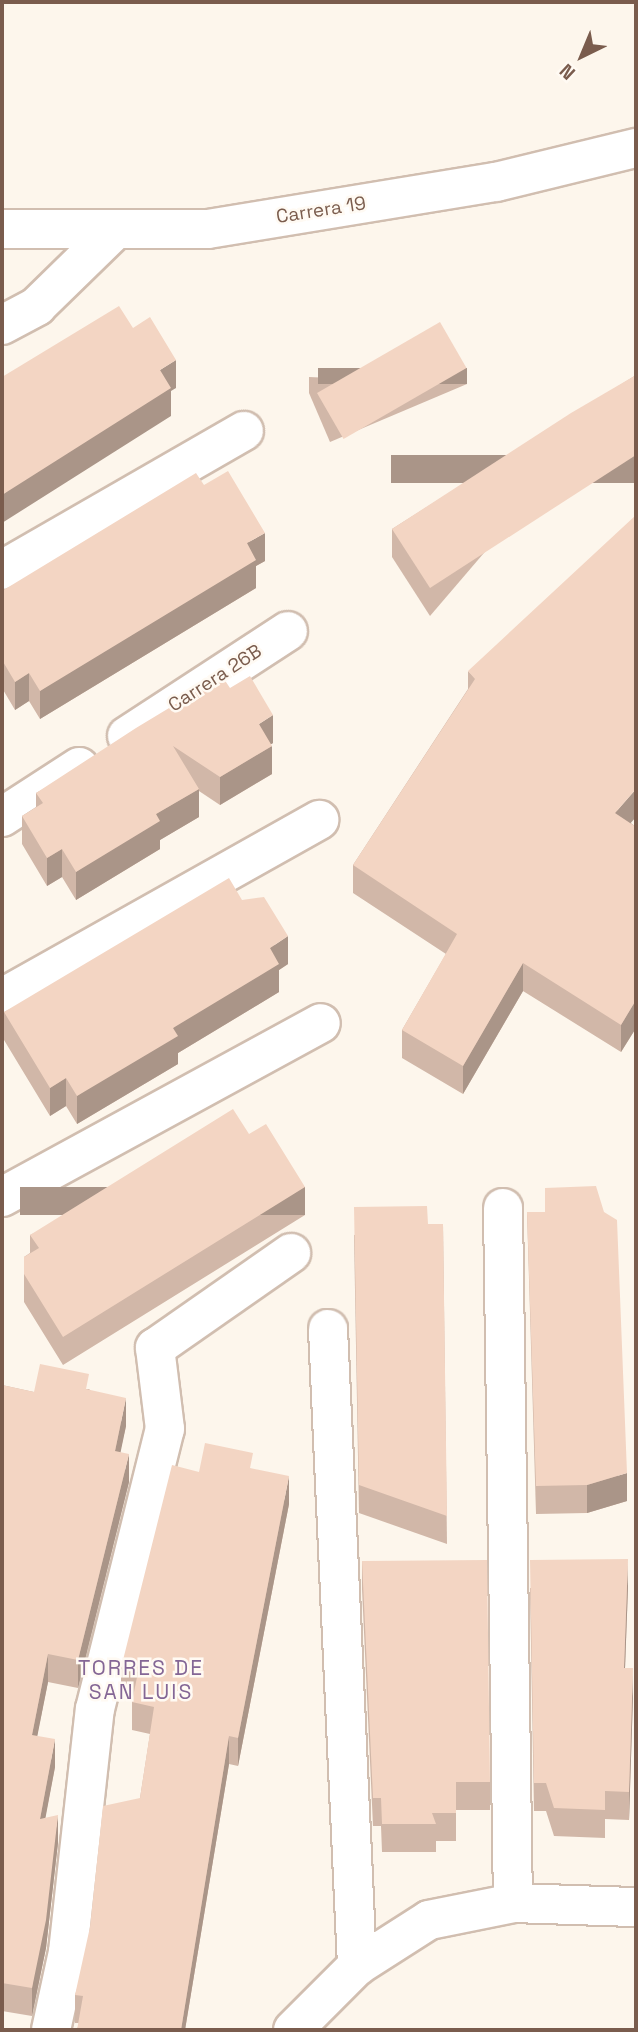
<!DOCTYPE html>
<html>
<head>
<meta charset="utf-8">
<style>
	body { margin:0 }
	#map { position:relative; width:638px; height:2032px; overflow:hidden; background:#fdf6ec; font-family:"Space Grotesk",sans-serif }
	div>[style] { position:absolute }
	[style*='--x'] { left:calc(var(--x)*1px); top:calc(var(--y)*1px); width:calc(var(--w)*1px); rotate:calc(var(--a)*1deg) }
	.roads { filter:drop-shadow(2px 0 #d1beb0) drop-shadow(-2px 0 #d1beb0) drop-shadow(0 2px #d1beb0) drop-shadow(0 -2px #d1beb0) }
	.minor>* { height:38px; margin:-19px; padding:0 19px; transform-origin:19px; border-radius:19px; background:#fff }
	.wall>* { inset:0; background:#d1b7a8 }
	.shaded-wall>* { inset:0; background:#aa9588; transform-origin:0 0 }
	.building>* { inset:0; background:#f3d5c3; transform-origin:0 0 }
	span { translate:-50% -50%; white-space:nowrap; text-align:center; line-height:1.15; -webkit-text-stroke:5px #fffaf3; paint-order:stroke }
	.street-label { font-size:19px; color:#7a5c4d }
	.neighbourhood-label { font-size:21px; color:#846695; letter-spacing:2px }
	.frame { position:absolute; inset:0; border:4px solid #7a5c4d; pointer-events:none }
	.north { position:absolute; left:547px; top:21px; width:70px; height:70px; -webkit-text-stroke:5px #fffaf3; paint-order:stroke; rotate:223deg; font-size:19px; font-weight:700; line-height:28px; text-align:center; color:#7a5c4d }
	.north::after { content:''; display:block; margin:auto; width:24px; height:32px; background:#7a5c4d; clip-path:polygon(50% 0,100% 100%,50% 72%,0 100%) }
</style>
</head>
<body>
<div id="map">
	<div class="roads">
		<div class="minor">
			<div style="--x:2;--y:229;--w:206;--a:0"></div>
			<div style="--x:208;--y:229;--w:292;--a:-9.3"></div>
			<div style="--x:496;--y:182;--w:144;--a:-13.7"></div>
			<div style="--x:2;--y:325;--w:40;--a:-28"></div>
			<div style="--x:37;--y:306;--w:109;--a:-44.3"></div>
			<div style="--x:2;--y:570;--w:279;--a:-29.9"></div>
			<div style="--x:127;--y:736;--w:192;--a:-33.1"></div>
			<div style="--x:2;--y:817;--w:92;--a:-33"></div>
			<div style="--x:2;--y:998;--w:364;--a:-29.3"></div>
			<div style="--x:2;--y:1197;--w:363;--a:-28.6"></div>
			<div style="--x:503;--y:1208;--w:695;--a:89.18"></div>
			<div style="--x:328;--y:1329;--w:638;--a:87.39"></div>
			<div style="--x:51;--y:2030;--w:80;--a:-77.7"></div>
			<div style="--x:68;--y:1952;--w:244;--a:-83.7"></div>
			<div style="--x:95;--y:1709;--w:289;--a:-76"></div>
			<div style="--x:165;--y:1429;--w:82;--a:-97"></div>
			<div style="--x:155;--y:1348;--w:166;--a:-34.9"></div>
			<div style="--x:293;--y:2030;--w:91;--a:-45"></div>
			<div style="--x:357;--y:1966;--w:85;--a:-32.6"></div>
			<div style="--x:429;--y:1920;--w:86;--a:-11.4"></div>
			<div style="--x:513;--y:1903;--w:123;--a:1.9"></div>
		</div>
	</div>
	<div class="wall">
		<div style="clip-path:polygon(636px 375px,430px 616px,392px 557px,392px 529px)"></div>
		<div style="clip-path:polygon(309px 377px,467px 384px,330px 442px,309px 393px)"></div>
		<div style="clip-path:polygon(204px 485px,265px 561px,256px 566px,256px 588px,40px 719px,29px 701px,15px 710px,2px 688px,2px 591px)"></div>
		<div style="clip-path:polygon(468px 671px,631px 823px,636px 827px,636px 1028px,621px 1052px,523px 991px,463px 1094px,402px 1058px,402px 1030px,446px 954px,353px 893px,353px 865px,468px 689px)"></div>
		<div style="clip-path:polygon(230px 688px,273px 743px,271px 744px,272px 774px,220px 805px,199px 791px,199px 817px,160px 840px,160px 849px,76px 900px,62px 877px,47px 886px,22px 844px,22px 816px,36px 807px,36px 793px)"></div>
		<div style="clip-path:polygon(242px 900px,288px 964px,279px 970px,279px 992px,178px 1053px,178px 1064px,77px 1124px,66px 1106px,50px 1116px,4px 1040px,4px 1012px)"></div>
		<div style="clip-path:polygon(249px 1134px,305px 1215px,63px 1365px,24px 1302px,24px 1257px,30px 1253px,30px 1235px)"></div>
		<div style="clip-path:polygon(527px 1212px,627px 1501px,587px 1513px,536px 1514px)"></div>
		<div style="clip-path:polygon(443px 1224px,447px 1544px,359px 1513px,354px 1235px)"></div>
		<div style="clip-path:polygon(2px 1385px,34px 1392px,89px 1389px,126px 1426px,120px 1452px,129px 1482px,78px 1688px,48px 1682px,37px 1736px,55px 1767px,45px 1818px,58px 1843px,46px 1948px,32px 2016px,2px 2011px)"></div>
		<div style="clip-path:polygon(253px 1469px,289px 1504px,238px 1766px,229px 1764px,185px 2030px,77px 2030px,79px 2023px,75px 2023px,75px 1995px,140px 1798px,150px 1734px,132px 1730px,132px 1699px,121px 1696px,121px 1668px,199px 1472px)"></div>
		<div style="clip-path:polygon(362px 1561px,490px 1782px,490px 1810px,456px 1810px,456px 1841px,436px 1841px,436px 1852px,382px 1852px,381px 1826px,373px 1826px,362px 1589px)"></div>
		<div style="clip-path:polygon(628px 1587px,625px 1668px,633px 1696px,629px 1820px,605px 1819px,605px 1838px,554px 1836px,546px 1811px,534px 1811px,530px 1588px)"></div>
	</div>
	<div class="shaded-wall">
		<div style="clip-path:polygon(176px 360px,176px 388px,171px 391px,171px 416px,2px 523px,2px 495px,160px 370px)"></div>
		<div style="left:467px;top:368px;width:16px;height:149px;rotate:90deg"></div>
		<div style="left:636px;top:455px;width:28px;height:245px;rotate:90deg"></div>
		<div style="clip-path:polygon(265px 533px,265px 561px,256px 566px,256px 588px,40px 719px,40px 691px,247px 543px)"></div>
		<div style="clip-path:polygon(29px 673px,29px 701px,15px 710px,15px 682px)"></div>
		<div style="clip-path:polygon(273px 715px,273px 743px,259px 752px,259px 724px)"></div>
		<div style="clip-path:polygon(272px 746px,272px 774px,220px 805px,220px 777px)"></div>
		<div style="clip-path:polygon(199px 789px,199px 817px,160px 840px,160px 849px,76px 900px,76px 872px,156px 814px)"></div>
		<div style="clip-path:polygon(636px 789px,636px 817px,615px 841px,615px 813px)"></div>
		<div style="clip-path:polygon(62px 849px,62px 877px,47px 886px,47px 858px)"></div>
		<div style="clip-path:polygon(288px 936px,288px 964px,279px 970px,279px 992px,178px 1053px,178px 1064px,77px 1124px,77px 1096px,173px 1028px,270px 948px)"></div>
		<div style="clip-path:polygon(523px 963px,523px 991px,463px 1094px,463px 1066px)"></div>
		<div style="clip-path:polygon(636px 1000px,636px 1028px,621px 1052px,621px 1025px)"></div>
		<div style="clip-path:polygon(66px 1078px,66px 1106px,50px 1116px,50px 1088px)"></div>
		<div style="left:305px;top:1187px;width:28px;height:285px;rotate:90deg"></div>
		<div style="clip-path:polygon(126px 1398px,126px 1426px,115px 1479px,115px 1451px)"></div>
		<div style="clip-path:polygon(129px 1454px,129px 1482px,78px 1688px,78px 1660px)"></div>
		<div style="clip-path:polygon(627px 1473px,627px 1501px,587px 1513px,587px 1485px)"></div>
		<div style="clip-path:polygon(289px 1476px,289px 1504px,238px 1766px,238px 1738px)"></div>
		<div style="clip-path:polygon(628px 1559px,628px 1587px,624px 1696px,624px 1668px)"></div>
		<div style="clip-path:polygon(48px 1654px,48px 1682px,32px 1763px,32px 1735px)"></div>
		<div style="clip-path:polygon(633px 1668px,633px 1696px,629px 1820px,629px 1792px)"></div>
		<div style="clip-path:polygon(229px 1736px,229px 1764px,185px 2030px,181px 2030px)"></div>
		<div style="clip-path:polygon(55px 1739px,55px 1767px,40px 1847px,40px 1819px)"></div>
		<div style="clip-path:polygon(58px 1815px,58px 1843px,46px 1948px,32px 2016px,32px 1988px)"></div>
	</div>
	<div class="building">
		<div style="clip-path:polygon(119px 306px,133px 328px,150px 317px,176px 360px,160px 370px,171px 388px,2px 495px,2px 377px)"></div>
		<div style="left:440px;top:322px;width:53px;height:142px;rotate:60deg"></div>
		<div style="clip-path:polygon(636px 375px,636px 455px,430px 588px,392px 529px,571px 413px)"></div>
		<div style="clip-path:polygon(228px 471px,265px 533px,247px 543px,256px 560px,40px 691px,29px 673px,15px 682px,2px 660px,2px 591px,196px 473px,204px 485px)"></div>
		<div style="clip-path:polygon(636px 515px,636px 789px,615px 813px,636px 827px,636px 1000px,621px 1025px,523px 963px,463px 1066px,402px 1030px,457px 934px,353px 865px,475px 679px,468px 671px)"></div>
		<div style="clip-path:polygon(222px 676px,230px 688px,250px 676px,273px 715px,259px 724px,272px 746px,220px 777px,173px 746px,199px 789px,156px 814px,160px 821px,76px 872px,62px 849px,47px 858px,22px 816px,43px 803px,36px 793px,136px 728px)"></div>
		<div style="clip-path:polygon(229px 878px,242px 900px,264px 897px,288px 936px,270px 948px,279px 964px,173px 1028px,178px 1036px,77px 1096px,66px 1078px,50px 1088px,4px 1012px)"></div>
		<div style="clip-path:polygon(233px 1109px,249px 1134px,266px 1124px,305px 1187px,63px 1337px,24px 1274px,24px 1257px,39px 1248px,30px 1235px)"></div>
		<div style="clip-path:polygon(596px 1186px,604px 1212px,617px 1220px,627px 1473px,587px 1485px,536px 1486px,527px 1212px,545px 1212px,545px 1188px)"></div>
		<div style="clip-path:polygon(427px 1206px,428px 1224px,443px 1224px,447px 1516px,359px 1485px,354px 1207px)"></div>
		<div style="clip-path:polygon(40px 1364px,89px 1374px,86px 1389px,126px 1398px,115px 1451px,129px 1454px,78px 1660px,48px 1654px,32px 1735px,55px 1739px,40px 1819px,58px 1815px,46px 1920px,32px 1988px,2px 1983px,2px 1385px,34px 1392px)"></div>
		<div style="clip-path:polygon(205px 1443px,253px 1453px,250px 1468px,289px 1476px,238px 1738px,229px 1736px,181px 2030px,77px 2030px,83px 1996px,75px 1995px,90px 1927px,103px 1806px,140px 1798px,154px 1707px,132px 1702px,138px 1672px,121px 1668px,172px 1465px,199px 1472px)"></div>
		<div style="clip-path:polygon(628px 1559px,624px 1668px,633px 1668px,629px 1792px,605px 1791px,605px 1810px,554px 1808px,546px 1783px,534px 1783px,530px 1560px)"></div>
		<div style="clip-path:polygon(487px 1560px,490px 1782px,456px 1782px,456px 1813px,432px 1813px,436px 1824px,382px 1824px,381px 1798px,373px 1798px,362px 1561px)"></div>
	</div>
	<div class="street-label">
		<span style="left:321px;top:210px;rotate:-9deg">Carrera 19</span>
		<span style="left:215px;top:678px;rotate:-33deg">Carrera 26B</span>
	</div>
	<div class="neighbourhood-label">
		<span style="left:141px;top:1680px">TORRES DE<br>SAN LUIS</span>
	</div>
	<div class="frame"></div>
	<div class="north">N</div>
</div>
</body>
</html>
